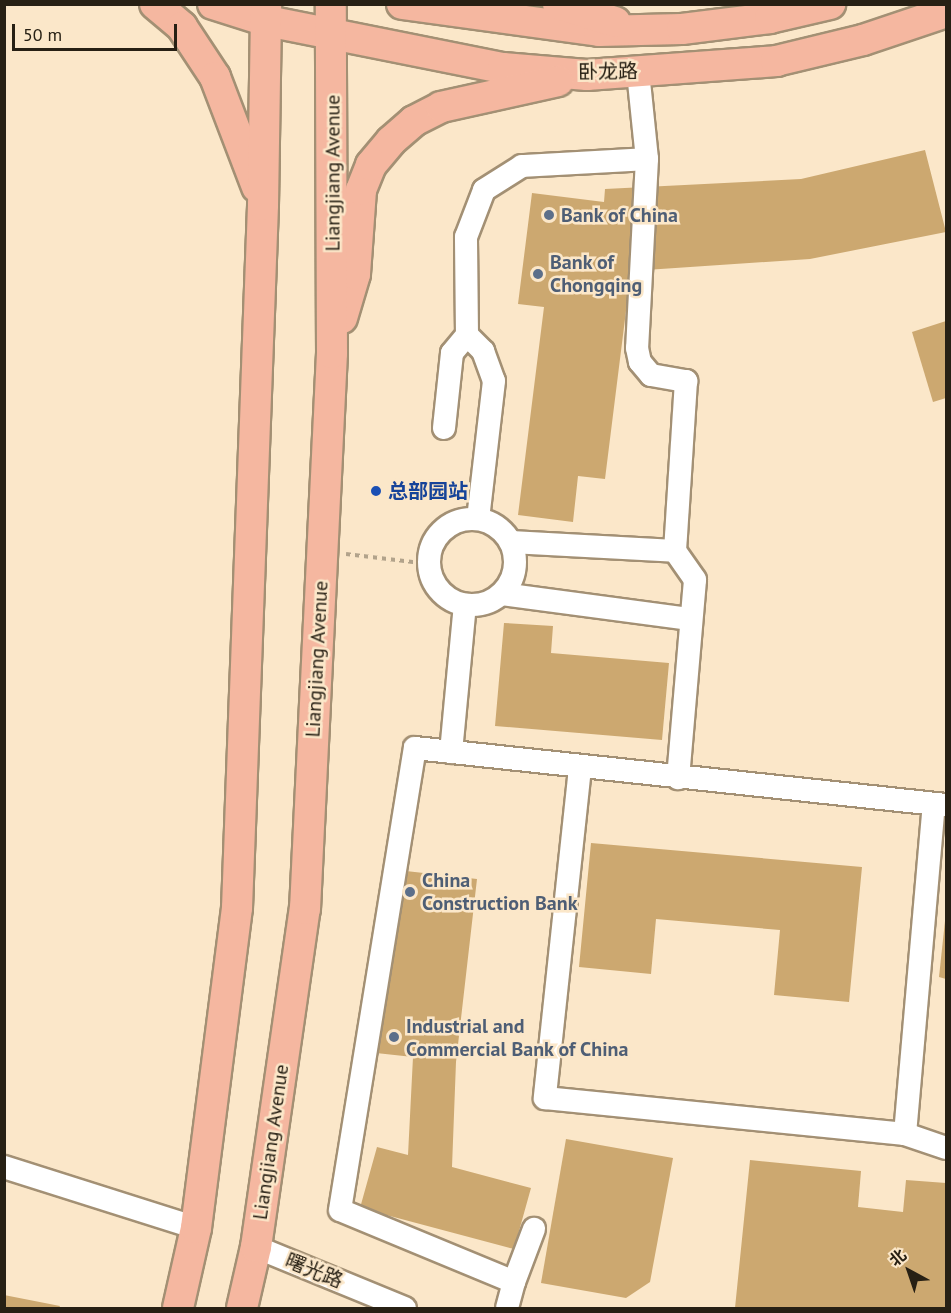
<!DOCTYPE html>
<html>
<head>
<meta charset="utf-8">
<style>
	body { margin:0 }
	#map { position:relative; width:951px; height:1313px; overflow:hidden; background:#fbe7c9; font-family:"PT Sans","Noto Sans SC",sans-serif }
	div>[style] { position:absolute }
	[style*='--x'] { left:calc(var(--x)*1px); top:calc(var(--y)*1px); width:calc(var(--w)*1px); rotate:calc(var(--a)*1deg) }
	.building>* { inset:0; background:#cca870 }
	.path>* { height:4px; margin-top:-2px; transform-origin:0; background:repeating-linear-gradient(90deg,#b2a38b 0 4.5px,transparent 0 9px) }
	.roads { filter:drop-shadow(2px 0 #a39074) drop-shadow(-2px 0 #a39074) drop-shadow(0 2px #a39074) drop-shadow(0 -2px #a39074) }
	.minor>* { height:22px; margin:-11px; padding:0 11px; transform-origin:11px; border-radius:11px; background:#fff }
	.minor>.ring { margin:-11px; padding:0; box-sizing:content-box; background:none; border:22px solid #fff; border-radius:50% }
	.major>* { height:30px; margin:-15px; padding:0 15px; transform-origin:15px; border-radius:15px; background:#f5b7a0 }
	.dots>* { width:16px; height:16px; translate:-50% -50%; box-sizing:border-box; border:3px solid #fbe7c9; border-radius:50% }
	span { translate:-50% -50%; white-space:nowrap; text-align:center; line-height:1.15; -webkit-text-stroke:5px #fbe7c9; paint-order:stroke }
	.street-label { font-size:20px; color:#272014 }
	.service-label { font-size:20px; color:#4e5e75; font-weight:700 }
	.left { translate:0 -50%; text-align:left }
	.transit-label { font-size:20px; color:#164399; font-weight:700 }
	.frame { position:absolute; inset:0; border:6px solid #272014; pointer-events:none }
	.north { position:absolute; left:879px; top:1241px; width:60px; height:60px; -webkit-text-stroke:4px #fbe7c9; paint-order:stroke; rotate:320deg; font-size:16px; font-weight:700; line-height:24px; text-align:center; color:#272014 }
	.north::after { content:''; display:block; margin:auto; width:21px; height:27px; background:#272014; clip-path:polygon(50% 0,100% 100%,50% 72%,0 100%) }
	.scale { position:absolute; left:12px; top:24px; width:165px; height:27px; box-sizing:border-box; border:3px solid #272014; border-top:0; padding-left:8px; font-size:18px; line-height:21px; white-space:nowrap; color:#272014; -webkit-text-stroke:4px #fbe7c9; paint-order:stroke }
</style>
</head>
<body>
<div id="map">
	<div class="building">
		<div style="clip-path:polygon(925px 150px,946px 232px,810px 259px,631px 271px,605px 479px,578px 476px,573px 522px,518px 515px,544px 307px,518px 304px,532px 193px,604px 202px,605px 189px,801px 179px)"></div>
		<div style="clip-path:polygon(946px 321px,946px 398px,933px 402px,912px 332px)"></div>
		<div style="clip-path:polygon(504px 623px,553px 626px,551px 653px,669px 663px,662px 740px,495px 726px)"></div>
		<div style="clip-path:polygon(591px 843px,862px 867px,849px 1002px,774px 995px,780px 930px,656px 919px,651px 974px,579px 967px)"></div>
		<div style="clip-path:polygon(397px 870px,477px 879px,456px 1062px,452px 1167px,531px 1188px,514px 1249px,360px 1208px,377px 1147px,408px 1155px,413px 1057px,376px 1053px)"></div>
		<div style="clip-path:polygon(945px 921px,946px 921px,946px 979px,939px 977px)"></div>
		<div style="clip-path:polygon(566px 1139px,673px 1158px,650px 1282px,626px 1298px,541px 1283px)"></div>
		<div style="clip-path:polygon(750px 1160px,861px 1171px,858px 1207px,903px 1212px,906px 1180px,946px 1183px,946px 1308px,735px 1308px)"></div>
		<div style="clip-path:polygon(4px 1295px,60px 1306px,59px 1308px,4px 1308px)"></div>
	</div>
	<div class="path">
		<div style="--x:346;--y:554;--w:84;--a:6.9"></div>
	</div>
	<div class="roads">
		<div class="minor">
			<div style="--x:638;--y:72;--w:87;--a:84.1"></div>
			<div style="--x:647;--y:159;--w:189;--a:93"></div>
			<div style="--x:637;--y:348;--w:14;--a:78"></div>
			<div style="--x:640;--y:362;--w:17;--a:50"></div>
			<div style="--x:651;--y:375;--w:36;--a:10"></div>
			<div style="--x:686;--y:381;--w:170;--a:93.7"></div>
			<div style="--x:675;--y:551;--w:35;--a:55"></div>
			<div style="--x:695;--y:580;--w:199;--a:94.9"></div>
			<div style="--x:467;--y:335;--w:23;--a:45"></div>
			<div style="--x:483;--y:351;--w:32;--a:70"></div>
			<div style="--x:494;--y:381;--w:139;--a:96.6"></div>
			<div style="--x:444;--y:428;--w:75;--a:-83.9"></div>
			<div style="--x:452;--y:353;--w:23;--a:-50"></div>
			<div style="--x:467;--y:335;--w:98;--a:-90.6"></div>
			<div style="--x:466;--y:237;--w:50;--a:-69"></div>
			<div style="--x:484;--y:190;--w:45;--a:-32.3"></div>
			<div style="--x:522;--y:166;--w:125;--a:-3.2"></div>
			<div class="ring" style="left:429px;top:519px;width:64px;height:64px"></div>
			<div style="--x:511;--y:542;--w:164;--a:3.1"></div>
			<div style="--x:502;--y:594;--w:190;--a:7.6"></div>
			<div style="--x:451;--y:752;--w:148;--a:-84.6"></div>
			<div style="--x:580;--y:768;--w:332;--a:96.1"></div>
			<div style="--x:545;--y:1098;--w:362;--a:5.7"></div>
			<div style="--x:905;--y:1134;--w:43;--a:18.9"></div>
			<div style="--x:905;--y:1134;--w:331;--a:-85"></div>
			<div style="--x:4;--y:1167;--w:201;--a:17.6"></div>
			<div style="--x:256;--y:1247;--w:161;--a:22.3"></div>
			<div style="--x:514;--y:1282;--w:57;--a:-69.3"></div>
			<div style="--x:507;--y:1308;--w:27;--a:-75"></div>
			<div style="--x:514;--y:1282;--w:188;--a:-157.5"></div>
			<div style="--x:340;--y:1210;--w:468;--a:-80.8"></div>
			<div style="--x:415;--y:748;--w:534;--a:6.13"></div>
		</div>
		<div class="major">
			<div style="--x:155;--y:4;--w:35;--a:40"></div>
			<div style="--x:182;--y:27;--w:60;--a:56.6"></div>
			<div style="--x:215;--y:77;--w:118;--a:69.1"></div>
			<div style="--x:213;--y:4;--w:57;--a:17.5"></div>
			<div style="--x:267;--y:21;--w:241;--a:11.3"></div>
			<div style="--x:503;--y:68;--w:84;--a:4.8"></div>
			<div style="--x:587;--y:75;--w:190;--a:-4.2"></div>
			<div style="--x:776;--y:61;--w:89;--a:-13.6"></div>
			<div style="--x:863;--y:40;--w:88;--a:-18.6"></div>
			<div style="--x:402;--y:4;--w:199;--a:7.8"></div>
			<div style="--x:599;--y:31;--w:83;--a:-1.4"></div>
			<div style="--x:682;--y:29;--w:89;--a:-7.1"></div>
			<div style="--x:770;--y:18;--w:62;--a:-13.1"></div>
			<div style="--x:558;--y:4;--w:60;--a:17.5"></div>
			<div style="--x:342;--y:318;--w:46;--a:-73.5"></div>
			<div style="--x:355;--y:274;--w:84;--a:-85.9"></div>
			<div style="--x:361;--y:190;--w:27;--a:-68"></div>
			<div style="--x:371;--y:165;--w:31;--a:-50"></div>
			<div style="--x:391;--y:141;--w:30;--a:-41"></div>
			<div style="--x:414;--y:121;--w:30;--a:-27"></div>
			<div style="--x:441;--y:107;--w:120;--a:-12.5"></div>
			<div style="--x:178;--y:1308;--w:82;--a:-77.3"></div>
			<div style="--x:196;--y:1228;--w:323;--a:-82.7"></div>
			<div style="--x:237;--y:908;--w:703;--a:-87.88"></div>
			<div style="--x:263;--y:205;--w:201;--a:-89.1"></div>
			<div style="--x:242;--y:1308;--w:63;--a:-77.1"></div>
			<div style="--x:256;--y:1247;--w:342;--a:-81.8"></div>
			<div style="--x:305;--y:909;--w:557;--a:-87.22"></div>
			<div style="--x:332;--y:353;--w:349;--a:-90.2"></div>
		</div>
	</div>
	<div class="dots">
		<div style="left:549px;top:215px;background:#5c6f8a"></div>
		<div style="left:538px;top:274px;background:#5c6f8a"></div>
		<div style="left:376px;top:491px;background:#1a4fb4"></div>
		<div style="left:410px;top:892px;background:#5c6f8a"></div>
		<div style="left:394px;top:1037px;background:#5c6f8a"></div>
	</div>
	<div class="street-label">
		<span style="left:608px;top:72px;rotate:-1deg">卧龙路</span>
		<span style="left:333px;top:173px;rotate:-90deg">Liangjiang Avenue</span>
		<span style="left:317px;top:659px;rotate:-87deg">Liangjiang Avenue</span>
		<span style="left:271px;top:1142px;rotate:-82deg">Liangjiang Avenue</span>
		<span style="left:314px;top:1271px;rotate:22deg">曙光路</span>
	</div>
	<div class="service-label">
		<span class="left" style="left:561px;top:215px">Bank of China</span>
		<span class="left" style="left:550px;top:274px">Bank of<br>Chongqing</span>
		<span class="left" style="left:422px;top:892px">China<br>Construction Bank</span>
		<span class="left" style="left:406px;top:1038px">Industrial and<br>Commercial Bank of China</span>
	</div>
	<div class="transit-label">
		<span class="left" style="left:388px;top:491px">总部园站</span>
	</div>
	<div class="frame"></div>
	<div class="north">北</div>
	<div class="scale">50 m</div>
</div>
</body>
</html>
